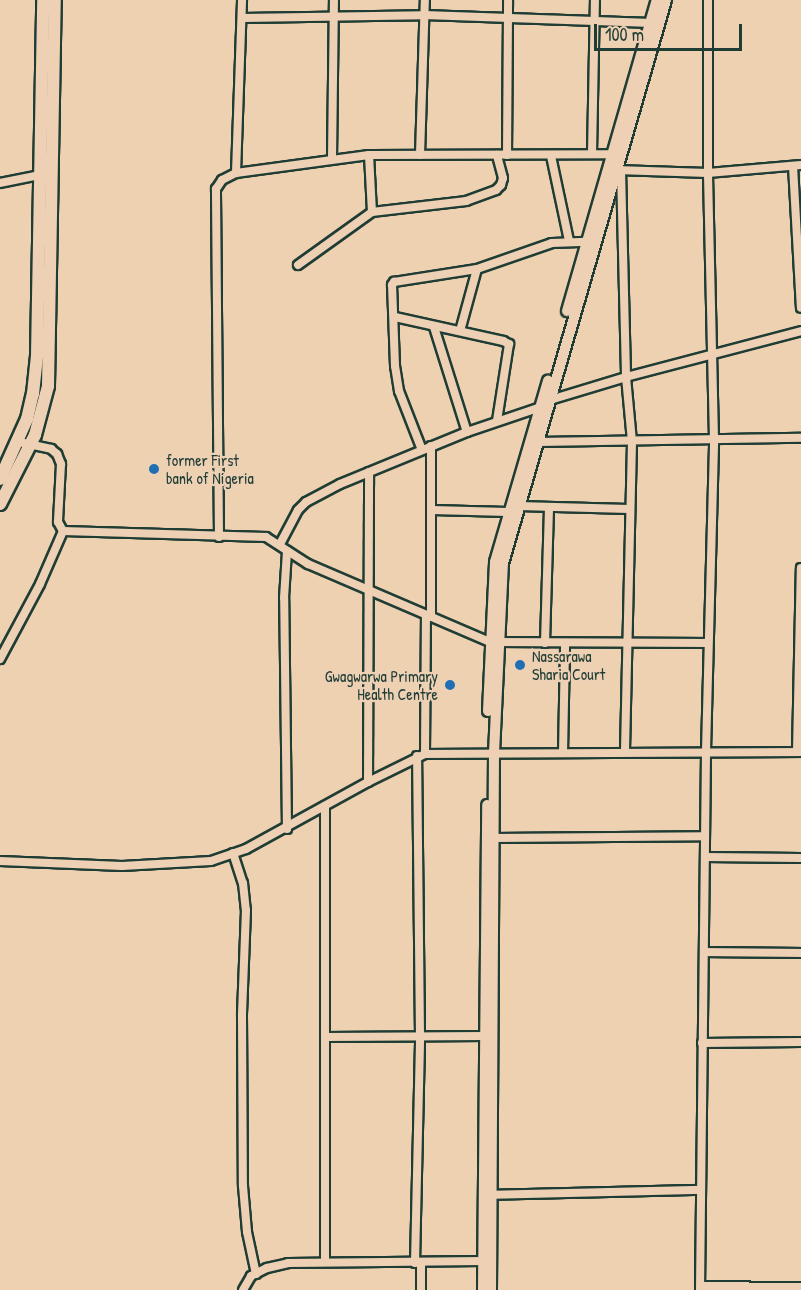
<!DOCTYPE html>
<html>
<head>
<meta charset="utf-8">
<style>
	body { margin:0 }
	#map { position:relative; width:801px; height:1290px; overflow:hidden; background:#eed1b1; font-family:"Patrick Hand",sans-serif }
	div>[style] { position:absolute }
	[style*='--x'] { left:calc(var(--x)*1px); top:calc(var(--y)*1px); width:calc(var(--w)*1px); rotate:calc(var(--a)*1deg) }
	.roads { filter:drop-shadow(2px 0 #1f3d34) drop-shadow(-2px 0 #1f3d34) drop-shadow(0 2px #1f3d34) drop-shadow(0 -2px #1f3d34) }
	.minor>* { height:8px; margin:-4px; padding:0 4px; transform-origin:4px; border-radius:4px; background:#eed1b5 }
	.tertiary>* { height:10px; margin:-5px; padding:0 5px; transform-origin:5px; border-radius:5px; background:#eed1b5 }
	.secondary>* { height:12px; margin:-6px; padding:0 6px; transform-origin:6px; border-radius:6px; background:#eed1b5 }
	.dots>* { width:16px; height:16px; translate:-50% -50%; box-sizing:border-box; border:3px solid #eed1b5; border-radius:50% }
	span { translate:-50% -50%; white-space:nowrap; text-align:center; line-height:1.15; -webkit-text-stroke:4.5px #eed1b5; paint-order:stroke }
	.poi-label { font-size:16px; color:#1f3d34 }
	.left { translate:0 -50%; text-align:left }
	.right { translate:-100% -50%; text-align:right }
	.scale { position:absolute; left:594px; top:24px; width:148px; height:27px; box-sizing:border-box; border:3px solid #1f3d34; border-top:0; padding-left:8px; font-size:18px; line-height:21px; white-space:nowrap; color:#1f3d34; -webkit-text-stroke:4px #eed1b5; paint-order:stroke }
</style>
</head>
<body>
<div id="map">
	<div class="roads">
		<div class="minor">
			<div style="--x:242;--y:18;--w:182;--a:-0.9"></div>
			<div style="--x:424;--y:15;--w:228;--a:2"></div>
			<div style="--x:592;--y:154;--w:154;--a:-88.9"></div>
			<div style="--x:369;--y:155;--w:57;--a:87"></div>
			<div style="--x:420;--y:155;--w:155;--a:-88.2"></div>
			<div style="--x:507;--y:155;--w:155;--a:-89.6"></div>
			<div style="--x:551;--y:156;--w:87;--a:78"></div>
			<div style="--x:332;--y:159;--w:159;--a:-89.3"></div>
			<div style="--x:793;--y:166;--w:142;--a:86.8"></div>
			<div style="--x:616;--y:170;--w:92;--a:1.9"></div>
			<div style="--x:708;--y:173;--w:93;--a:-4.9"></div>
			<div style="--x:621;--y:170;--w:207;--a:88.6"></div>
			<div style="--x:626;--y:377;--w:65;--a:84.7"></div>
			<div style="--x:632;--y:442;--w:310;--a:91.3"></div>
			<div style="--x:236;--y:173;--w:173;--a:-88"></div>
			<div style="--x:0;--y:183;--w:41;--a:-11.3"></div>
			<div style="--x:298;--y:265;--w:91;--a:-35.6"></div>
			<div style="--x:372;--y:212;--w:95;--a:-6.7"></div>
			<div style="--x:466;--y:201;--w:32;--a:-20"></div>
			<div style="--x:496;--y:190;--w:7;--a:-45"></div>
			<div style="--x:501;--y:185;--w:7;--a:-74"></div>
			<div style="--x:503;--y:178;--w:24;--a:-105"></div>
			<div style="--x:395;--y:317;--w:111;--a:12.5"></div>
			<div style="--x:503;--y:341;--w:7;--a:27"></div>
			<div style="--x:509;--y:344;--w:78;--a:98.9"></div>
			<div style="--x:434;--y:327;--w:110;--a:72.6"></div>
			<div style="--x:460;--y:331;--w:64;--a:-74.7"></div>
			<div style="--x:550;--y:400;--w:79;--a:-16.8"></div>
			<div style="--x:626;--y:377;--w:181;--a:-14.7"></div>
			<div style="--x:19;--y:442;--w:33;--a:12"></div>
			<div style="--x:51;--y:449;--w:8;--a:40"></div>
			<div style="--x:57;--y:454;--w:11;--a:68"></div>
			<div style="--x:61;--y:464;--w:58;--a:93"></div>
			<div style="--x:58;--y:522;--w:10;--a:61"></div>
			<div style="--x:63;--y:531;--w:203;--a:1.7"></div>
			<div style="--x:266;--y:537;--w:50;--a:32.7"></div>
			<div style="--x:308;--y:564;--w:198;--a:23.2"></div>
			<div style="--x:538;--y:442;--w:263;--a:-0.9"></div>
			<div style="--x:431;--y:446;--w:171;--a:90"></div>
			<div style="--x:422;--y:450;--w:63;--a:-111.3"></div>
			<div style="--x:399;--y:391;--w:25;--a:-99"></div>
			<div style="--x:395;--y:366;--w:81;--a:-92.1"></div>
			<div style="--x:392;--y:285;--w:4;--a:-56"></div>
			<div style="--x:394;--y:282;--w:84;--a:-8.9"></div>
			<div style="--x:477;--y:269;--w:79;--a:-19.1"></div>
			<div style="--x:552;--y:243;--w:35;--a:-2"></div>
			<div style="--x:518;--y:506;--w:111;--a:1.5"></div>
			<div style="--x:432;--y:510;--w:76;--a:1.5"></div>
			<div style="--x:219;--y:537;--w:348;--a:-90.5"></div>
			<div style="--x:216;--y:189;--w:11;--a:-56"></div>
			<div style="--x:222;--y:180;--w:16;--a:-27"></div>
			<div style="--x:236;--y:173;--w:134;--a:-7.7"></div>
			<div style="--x:369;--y:155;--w:245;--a:-0.2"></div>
			<div style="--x:280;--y:544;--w:38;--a:-62"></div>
			<div style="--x:298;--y:510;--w:11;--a:-45"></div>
			<div style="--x:306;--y:502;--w:38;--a:-28"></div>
			<div style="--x:340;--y:484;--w:137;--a:-22.3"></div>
			<div style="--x:467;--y:432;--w:78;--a:-18.7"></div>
			<div style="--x:498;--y:642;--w:210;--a:0.3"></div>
			<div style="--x:545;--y:643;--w:136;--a:-88.3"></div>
			<div style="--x:0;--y:659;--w:85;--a:-61.9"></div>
			<div style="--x:40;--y:584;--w:58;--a:-66.5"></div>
			<div style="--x:797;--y:752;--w:184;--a:-88.8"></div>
			<div style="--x:563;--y:753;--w:109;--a:-88.9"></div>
			<div style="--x:425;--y:754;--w:139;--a:-89.6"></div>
			<div style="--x:368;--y:782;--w:310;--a:-89.8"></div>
			<div style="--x:287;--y:829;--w:231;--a:-90.7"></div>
			<div style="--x:284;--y:598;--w:47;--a:-86.3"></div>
			<div style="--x:494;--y:838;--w:211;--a:-0.5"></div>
			<div style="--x:233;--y:853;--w:32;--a:72"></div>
			<div style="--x:243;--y:883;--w:27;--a:84"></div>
			<div style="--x:246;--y:910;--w:106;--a:92.2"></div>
			<div style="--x:242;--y:1016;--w:170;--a:89.7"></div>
			<div style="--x:243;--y:1186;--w:46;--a:85"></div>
			<div style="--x:247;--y:1232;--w:43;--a:77.9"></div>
			<div style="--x:705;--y:857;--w:96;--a:0.6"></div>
			<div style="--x:0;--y:861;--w:122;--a:2.3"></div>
			<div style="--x:122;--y:866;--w:89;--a:-3.2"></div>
			<div style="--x:211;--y:861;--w:37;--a:-19"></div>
			<div style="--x:246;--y:849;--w:139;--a:-28.8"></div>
			<div style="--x:368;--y:782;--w:64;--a:-26.2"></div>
			<div style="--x:425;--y:754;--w:376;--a:-0.3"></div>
			<div style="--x:704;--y:952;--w:97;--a:0.6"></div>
			<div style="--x:326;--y:1037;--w:160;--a:-0.4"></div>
			<div style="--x:702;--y:1043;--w:99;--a:-0.6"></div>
			<div style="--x:488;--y:1195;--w:212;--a:-1.4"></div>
			<div style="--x:325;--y:1262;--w:456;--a:-90"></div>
			<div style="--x:415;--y:1263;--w:227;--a:-88.7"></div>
			<div style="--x:420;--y:1036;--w:280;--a:-90.6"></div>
			<div style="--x:701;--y:1286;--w:100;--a:0.6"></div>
			<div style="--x:243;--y:1290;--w:16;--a:-60"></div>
			<div style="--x:251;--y:1276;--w:18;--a:-27"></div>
			<div style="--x:267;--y:1268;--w:22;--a:-13"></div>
			<div style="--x:288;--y:1263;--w:195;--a:-0.6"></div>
			<div style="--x:421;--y:1290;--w:27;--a:-90"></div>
			<div style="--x:700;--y:1290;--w:539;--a:-89.36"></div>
			<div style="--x:706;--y:751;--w:312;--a:-88.5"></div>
			<div style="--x:714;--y:439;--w:266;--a:-91.3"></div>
			<div style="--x:708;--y:173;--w:173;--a:-90"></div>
		</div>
		<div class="tertiary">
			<div style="--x:567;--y:311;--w:324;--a:-73.9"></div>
			<div style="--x:488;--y:711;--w:149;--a:-87.3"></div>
			<div style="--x:495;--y:562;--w:189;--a:-73.7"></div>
			<div style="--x:483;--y:1290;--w:485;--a:-89.5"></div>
			<div style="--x:491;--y:1290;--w:537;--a:-89.68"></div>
			<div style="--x:494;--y:753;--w:190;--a:-87.3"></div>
			<div style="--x:503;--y:563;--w:586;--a:-73.85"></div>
		</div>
		<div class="secondary">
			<div style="--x:0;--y:479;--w:66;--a:-65.8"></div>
			<div style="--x:27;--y:419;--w:26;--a:-77"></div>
			<div style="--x:33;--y:394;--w:38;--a:-84"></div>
			<div style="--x:37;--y:356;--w:356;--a:-89"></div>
			<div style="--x:0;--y:504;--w:77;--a:-63.1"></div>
			<div style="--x:35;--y:435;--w:51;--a:-75.1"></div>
			<div style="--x:48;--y:386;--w:386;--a:-89"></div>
		</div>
	</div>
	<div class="dots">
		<div style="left:154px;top:469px;background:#1f6fb2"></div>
		<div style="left:520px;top:665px;background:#1f6fb2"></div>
		<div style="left:450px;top:685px;background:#1f6fb2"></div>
	</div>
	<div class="poi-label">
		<span class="left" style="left:166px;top:469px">former First<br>bank of Nigeria</span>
		<span class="left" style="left:532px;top:665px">Nassarawa<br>Sharia Court</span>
		<span class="right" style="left:438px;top:685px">Gwagwarwa Primary<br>Health Centre</span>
	</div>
	<div class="scale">100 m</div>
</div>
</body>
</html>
